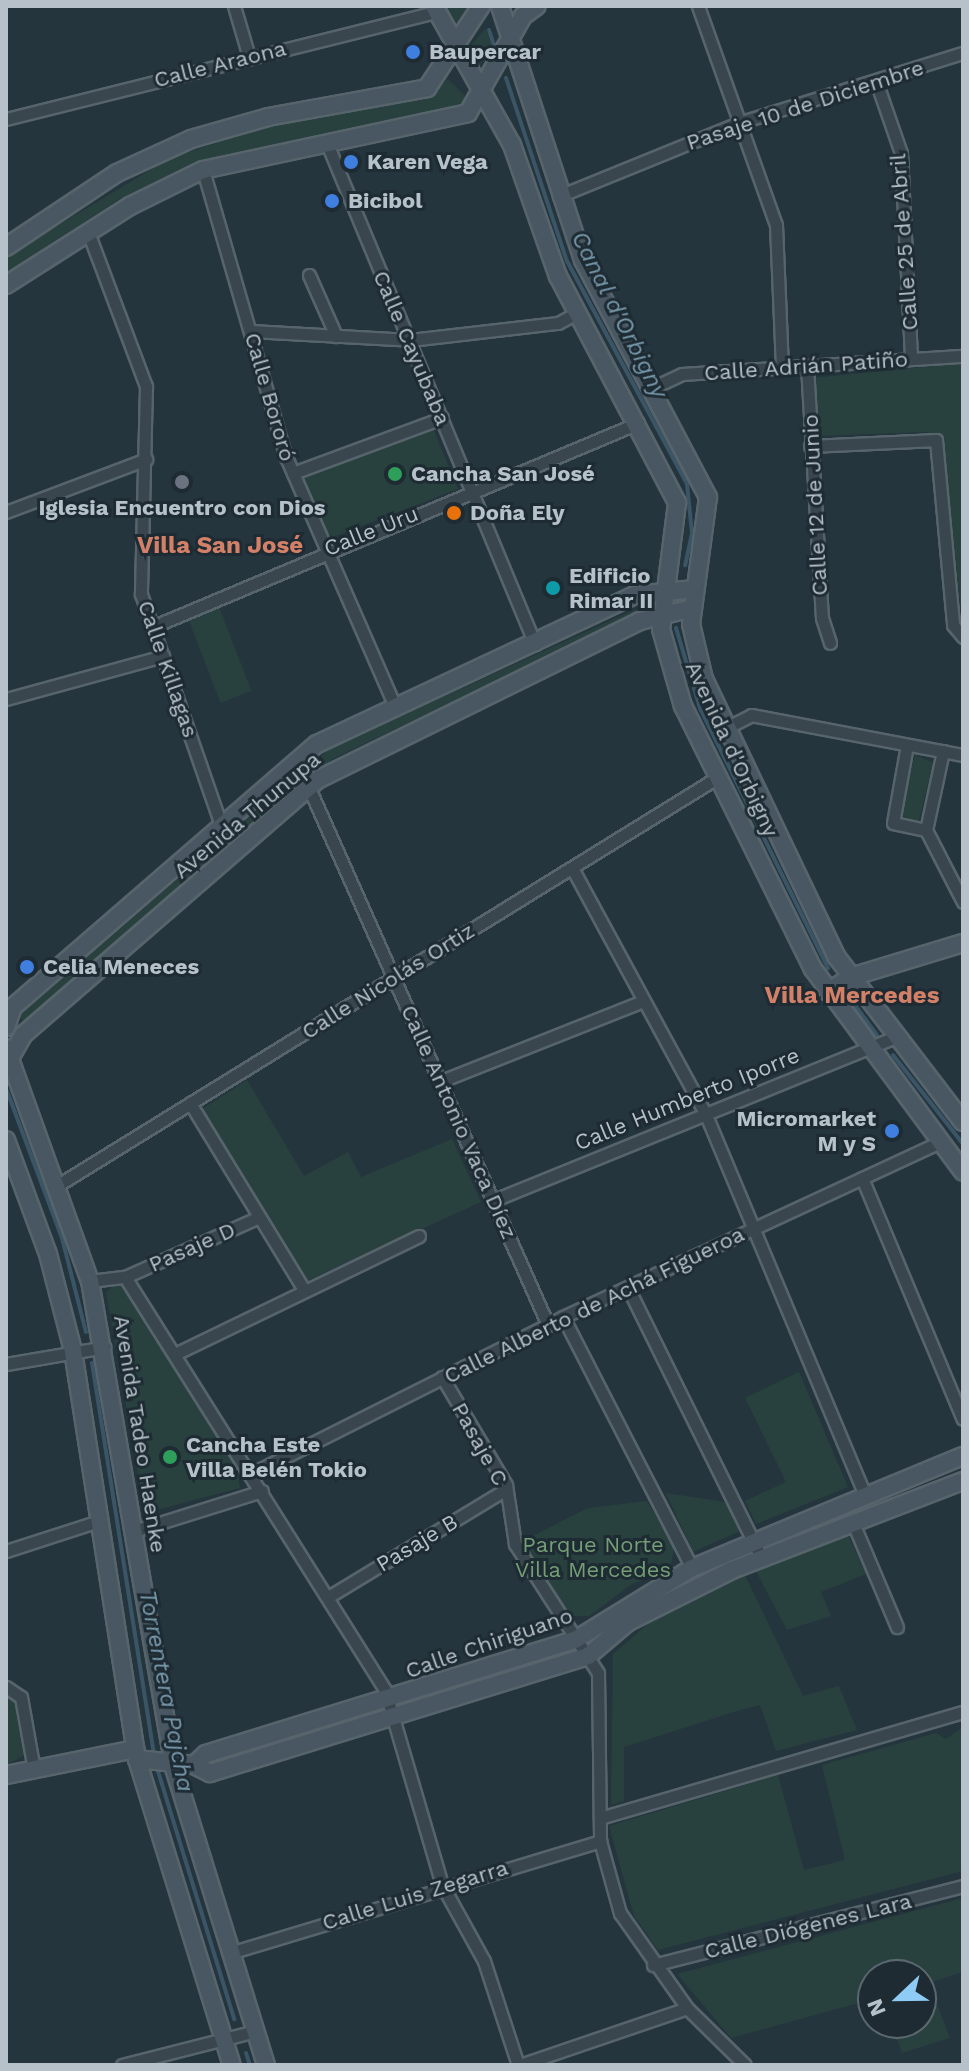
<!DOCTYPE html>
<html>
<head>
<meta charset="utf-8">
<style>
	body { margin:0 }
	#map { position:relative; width:969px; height:2071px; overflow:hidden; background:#25353e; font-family:"Work Sans",sans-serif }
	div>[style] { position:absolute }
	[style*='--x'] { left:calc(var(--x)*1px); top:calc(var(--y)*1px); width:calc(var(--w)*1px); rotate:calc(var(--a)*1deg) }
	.green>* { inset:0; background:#28413e; transform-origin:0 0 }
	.stream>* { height:4px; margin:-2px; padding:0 2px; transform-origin:2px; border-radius:2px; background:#3a5565 }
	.roads { filter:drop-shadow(2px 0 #57646c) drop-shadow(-2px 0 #57646c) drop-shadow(0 2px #57646c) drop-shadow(0 -2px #57646c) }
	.street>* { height:11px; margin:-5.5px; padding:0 5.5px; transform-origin:5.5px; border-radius:5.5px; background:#39464e }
	.secondary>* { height:16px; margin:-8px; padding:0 8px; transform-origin:8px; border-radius:8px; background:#485761 }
	.dots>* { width:22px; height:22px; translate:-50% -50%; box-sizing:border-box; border:4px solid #1e2b33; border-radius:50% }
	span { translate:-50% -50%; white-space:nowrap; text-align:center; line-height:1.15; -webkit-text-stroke:6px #1e2b33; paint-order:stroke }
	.poi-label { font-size:22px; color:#b6c1c9; font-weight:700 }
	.left { translate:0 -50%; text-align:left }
	.right { translate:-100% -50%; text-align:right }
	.street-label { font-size:22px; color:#b6c1c9 }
	.park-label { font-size:22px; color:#749e75 }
	.water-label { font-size:24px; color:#7798ab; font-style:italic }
	.neighbourhood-label { font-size:24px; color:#d28068; font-weight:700 }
	.frame { position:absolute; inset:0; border:8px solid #b6c1c9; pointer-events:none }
	.north { position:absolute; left:857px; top:1959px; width:80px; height:80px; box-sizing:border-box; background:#1e2b33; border:2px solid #5b676f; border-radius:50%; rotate:248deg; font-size:22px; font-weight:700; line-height:32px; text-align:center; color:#b6c1c9 }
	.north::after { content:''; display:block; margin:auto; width:28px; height:36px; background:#8fccf5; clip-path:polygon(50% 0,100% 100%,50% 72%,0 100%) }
</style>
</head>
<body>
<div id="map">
	<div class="green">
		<div style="clip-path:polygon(446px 6px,470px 6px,455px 31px,448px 15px)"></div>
		<div style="clip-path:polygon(486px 28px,495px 54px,477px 65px,468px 49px)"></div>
		<div style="clip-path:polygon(448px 79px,468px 99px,450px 110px,199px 161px,118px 200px,6px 273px,6px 257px,170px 158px,270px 126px,424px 99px)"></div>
		<div style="clip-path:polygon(963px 363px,963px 628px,942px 438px,927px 432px,817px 436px,812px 378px)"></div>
		<div style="clip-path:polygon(433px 428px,458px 489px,333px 537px,324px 529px,305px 478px)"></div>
		<div style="left:218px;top:604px;width:93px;height:33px;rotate:69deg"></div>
		<div style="clip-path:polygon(636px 609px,633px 617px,332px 759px,52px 997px,23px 1021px,19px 1016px,329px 749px)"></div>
		<div style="clip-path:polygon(915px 755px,933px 763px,918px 824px,899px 814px)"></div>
		<div style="clip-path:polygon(247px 1080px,304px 1176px,348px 1152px,361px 1177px,452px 1139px,481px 1202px,307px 1281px,201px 1110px)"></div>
		<div style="clip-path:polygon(114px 1286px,124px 1286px,237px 1468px,240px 1488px,145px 1513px,106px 1292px)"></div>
		<div style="clip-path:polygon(799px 1372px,848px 1487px,756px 1524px,745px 1501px,786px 1482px,745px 1398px)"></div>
		<div style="clip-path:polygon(666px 1493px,725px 1502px,740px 1531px,693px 1552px)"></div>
		<div style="clip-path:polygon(647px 1501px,674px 1548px,670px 1569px,632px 1584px,589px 1616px,567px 1616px,527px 1549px,529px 1538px,588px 1508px)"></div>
		<div style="clip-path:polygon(848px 1535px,866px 1574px,821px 1592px,831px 1616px,787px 1630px,756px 1571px)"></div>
		<div style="clip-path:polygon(745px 1575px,803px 1696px,839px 1686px,857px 1730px,776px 1751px,760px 1705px,740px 1710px,624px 1747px,624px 1801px,611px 1805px,613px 1654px,656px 1617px)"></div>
		<div style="clip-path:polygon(6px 1693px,15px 1693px,27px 1754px,6px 1765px)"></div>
		<div style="clip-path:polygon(963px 1727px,963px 1871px,658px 1950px,634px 1916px,609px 1826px,778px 1775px,804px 1870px,845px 1860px,822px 1765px,936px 1733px,946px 1739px)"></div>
		<div style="clip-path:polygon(963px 1898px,963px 1972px,929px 1983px,950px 2038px,902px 2053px,892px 2023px,921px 2023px,921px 1975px,873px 1975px,873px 1999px,731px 2038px,677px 1974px)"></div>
	</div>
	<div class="stream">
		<div style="--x:489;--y:30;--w:19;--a:72"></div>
		<div style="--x:506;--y:78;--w:193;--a:71.6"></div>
		<div style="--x:567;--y:261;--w:253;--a:61.7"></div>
		<div style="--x:687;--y:484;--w:49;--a:84.2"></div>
		<div style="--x:692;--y:533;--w:33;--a:102"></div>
		<div style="--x:676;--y:628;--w:84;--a:73.3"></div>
		<div style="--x:700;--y:708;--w:290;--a:63.8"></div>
		<div style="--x:846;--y:993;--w:52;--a:53.6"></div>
		<div style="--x:893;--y:1055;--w:113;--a:51.8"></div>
		<div style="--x:7;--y:1091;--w:157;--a:69.5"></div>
		<div style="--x:62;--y:1238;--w:97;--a:75.7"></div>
		<div style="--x:92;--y:1363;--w:397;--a:81"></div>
		<div style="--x:157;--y:1768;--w:263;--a:72.9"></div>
		<div style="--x:246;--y:2053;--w:13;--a:72"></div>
	</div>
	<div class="roads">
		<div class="street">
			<div style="--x:234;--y:6;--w:53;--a:73.6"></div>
			<div style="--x:698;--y:6;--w:232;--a:70.4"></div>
			<div style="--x:776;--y:225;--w:143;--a:87.6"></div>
			<div style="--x:876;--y:81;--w:76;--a:70.9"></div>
			<div style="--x:901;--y:153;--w:206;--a:87.2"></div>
			<div style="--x:6;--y:119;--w:443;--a:-14"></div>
			<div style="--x:326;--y:141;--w:545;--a:67.44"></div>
			<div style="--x:203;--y:170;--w:299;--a:73.9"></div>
			<div style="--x:286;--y:457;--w:272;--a:66.4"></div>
			<div style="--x:559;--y:196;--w:196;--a:-22.1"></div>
			<div style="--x:741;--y:122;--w:232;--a:-17.3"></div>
			<div style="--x:88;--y:232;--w:165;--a:69.4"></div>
			<div style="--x:146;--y:386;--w:208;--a:91.4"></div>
			<div style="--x:141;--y:594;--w:244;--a:70.9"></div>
			<div style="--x:309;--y:275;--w:67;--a:66.1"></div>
			<div style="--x:251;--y:331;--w:159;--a:3.2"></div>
			<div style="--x:410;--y:340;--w:149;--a:-6.6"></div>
			<div style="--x:558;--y:323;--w:21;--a:-28"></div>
			<div style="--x:807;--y:366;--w:252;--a:86.6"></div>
			<div style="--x:822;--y:618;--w:26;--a:72"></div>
			<div style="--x:652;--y:388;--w:33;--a:-25"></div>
			<div style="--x:682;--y:374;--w:282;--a:-3.7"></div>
			<div style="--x:810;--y:446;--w:126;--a:-2.7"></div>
			<div style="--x:936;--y:440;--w:186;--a:84.7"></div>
			<div style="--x:953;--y:625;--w:16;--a:50"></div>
			<div style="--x:293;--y:473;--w:159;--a:-20.3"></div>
			<div style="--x:6;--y:512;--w:150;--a:-20.7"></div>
			<div style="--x:152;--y:627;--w:527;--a:-22.77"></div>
			<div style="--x:6;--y:699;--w:163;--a:-15.3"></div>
			<div style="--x:726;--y:728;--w:28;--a:-27"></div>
			<div style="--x:751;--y:715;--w:216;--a:10.7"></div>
			<div style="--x:907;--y:745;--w:79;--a:100.2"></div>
			<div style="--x:893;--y:823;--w:34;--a:12"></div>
			<div style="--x:943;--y:751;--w:81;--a:102.1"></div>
			<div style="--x:926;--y:830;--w:81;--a:62.8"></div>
			<div style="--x:309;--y:788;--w:588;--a:66.01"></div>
			<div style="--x:572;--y:868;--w:281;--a:61.5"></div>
			<div style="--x:706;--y:1115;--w:413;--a:67.3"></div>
			<div style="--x:441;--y:1081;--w:217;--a:-21.6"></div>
			<div style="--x:190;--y:1103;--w:219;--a:58.6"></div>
			<div style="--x:862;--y:1178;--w:261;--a:67.3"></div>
			<div style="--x:58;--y:1185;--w:776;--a:-31.72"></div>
			<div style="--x:494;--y:1200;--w:434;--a:-22.1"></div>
			<div style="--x:125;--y:1277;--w:147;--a:-24.1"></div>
			<div style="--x:90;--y:1281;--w:35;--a:-7"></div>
			<div style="--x:125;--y:1277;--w:488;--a:57.8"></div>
			<div style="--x:385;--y:1690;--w:203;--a:73.7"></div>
			<div style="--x:442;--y:1885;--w:87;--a:61.1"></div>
			<div style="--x:484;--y:1961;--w:109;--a:71.9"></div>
			<div style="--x:628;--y:1288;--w:302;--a:63.7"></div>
			<div style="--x:563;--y:1317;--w:282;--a:62.8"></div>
			<div style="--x:175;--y:1354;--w:271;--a:-25.8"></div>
			<div style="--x:6;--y:1364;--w:100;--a:-9.7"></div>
			<div style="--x:442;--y:1377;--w:126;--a:59.3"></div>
			<div style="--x:506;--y:1485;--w:60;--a:81.3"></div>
			<div style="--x:515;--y:1544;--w:153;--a:57.2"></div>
			<div style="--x:598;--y:1673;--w:168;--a:89.3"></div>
			<div style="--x:600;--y:1841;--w:75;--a:74.5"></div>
			<div style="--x:620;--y:1913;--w:116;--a:54.8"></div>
			<div style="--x:687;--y:2008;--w:81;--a:44.5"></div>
			<div style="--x:251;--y:1474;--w:349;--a:-26.7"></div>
			<div style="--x:563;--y:1317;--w:416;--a:-24.9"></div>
			<div style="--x:853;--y:1523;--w:113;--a:67.1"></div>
			<div style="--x:134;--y:1531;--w:134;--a:-17.4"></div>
			<div style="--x:6;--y:1551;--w:98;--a:-17.9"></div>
			<div style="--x:328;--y:1597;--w:208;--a:-31.2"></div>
			<div style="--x:6;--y:1687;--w:18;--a:34"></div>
			<div style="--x:21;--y:1697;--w:74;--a:79.9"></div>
			<div style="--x:600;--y:1818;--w:378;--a:-16.3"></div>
			<div style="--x:230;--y:1953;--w:387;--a:-16.8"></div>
			<div style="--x:653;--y:1965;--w:320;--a:-14.3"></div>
			<div style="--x:122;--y:2065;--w:137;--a:-14.3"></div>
			<div style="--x:520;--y:2065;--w:176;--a:-18.8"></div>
		</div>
		<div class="secondary">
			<div style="--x:434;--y:6;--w:159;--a:60.7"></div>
			<div style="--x:512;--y:145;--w:139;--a:70.7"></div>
			<div style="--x:558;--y:276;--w:256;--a:62.3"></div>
			<div style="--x:677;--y:503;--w:127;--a:97.2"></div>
			<div style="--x:661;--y:629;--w:80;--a:74.1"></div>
			<div style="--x:683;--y:706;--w:293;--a:63.7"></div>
			<div style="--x:813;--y:969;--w:252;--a:53.5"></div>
			<div style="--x:500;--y:6;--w:267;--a:71.9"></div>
			<div style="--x:583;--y:260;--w:268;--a:62.2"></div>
			<div style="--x:708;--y:497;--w:128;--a:97.6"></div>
			<div style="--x:691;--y:624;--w:57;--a:76.7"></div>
			<div style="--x:704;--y:679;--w:307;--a:64.5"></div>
			<div style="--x:836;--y:956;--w:209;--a:52.6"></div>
			<div style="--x:6;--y:247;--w:133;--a:-33.7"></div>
			<div style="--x:117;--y:173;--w:81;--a:-24.7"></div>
			<div style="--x:191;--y:139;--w:80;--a:-15.9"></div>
			<div style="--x:268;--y:117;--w:162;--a:-10.3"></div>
			<div style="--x:427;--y:88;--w:98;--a:-56.6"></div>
			<div style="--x:6;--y:285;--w:147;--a:-32.5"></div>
			<div style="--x:130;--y:206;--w:81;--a:-26.3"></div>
			<div style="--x:203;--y:170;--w:271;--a:-12.1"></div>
			<div style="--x:468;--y:113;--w:112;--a:-60.4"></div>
			<div style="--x:523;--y:16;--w:17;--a:-36"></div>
			<div style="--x:828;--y:992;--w:27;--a:-33"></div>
			<div style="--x:851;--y:977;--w:117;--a:-16.9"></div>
			<div style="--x:6;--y:1027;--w:21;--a:-71"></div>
			<div style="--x:13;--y:1007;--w:402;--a:-40.9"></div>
			<div style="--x:317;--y:744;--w:351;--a:-25.1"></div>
			<div style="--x:635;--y:595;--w:60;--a:-5.7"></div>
			<div style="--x:6;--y:1048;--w:248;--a:70.2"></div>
			<div style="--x:90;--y:1281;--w:494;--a:80.2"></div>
			<div style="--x:174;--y:1768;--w:311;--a:72.8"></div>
			<div style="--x:6;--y:1065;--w:34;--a:-60"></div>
			<div style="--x:23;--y:1035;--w:391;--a:-40.9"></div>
			<div style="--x:319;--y:779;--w:358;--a:-26.2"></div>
			<div style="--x:640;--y:621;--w:54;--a:-14"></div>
			<div style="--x:6;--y:1140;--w:121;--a:69.8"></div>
			<div style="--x:48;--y:1254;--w:100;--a:75.5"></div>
			<div style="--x:73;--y:1351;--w:413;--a:81.1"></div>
			<div style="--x:137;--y:1759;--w:320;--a:72.8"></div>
			<div style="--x:137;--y:1759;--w:57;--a:6"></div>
			<div style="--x:194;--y:1765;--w:16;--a:-43"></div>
			<div style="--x:206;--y:1754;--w:386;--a:-17.2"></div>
			<div style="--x:575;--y:1640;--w:137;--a:-31.6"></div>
			<div style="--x:692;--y:1568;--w:293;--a:-22.5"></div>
			<div style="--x:194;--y:1765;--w:18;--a:27"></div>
			<div style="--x:210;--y:1773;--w:396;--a:-17.2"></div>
			<div style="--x:588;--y:1656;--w:52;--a:-40.4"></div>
			<div style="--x:628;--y:1622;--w:116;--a:-26.6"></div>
			<div style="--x:732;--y:1570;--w:248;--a:-21.1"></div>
			<div style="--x:6;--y:1775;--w:132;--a:-11.4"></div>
		</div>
	</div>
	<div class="dots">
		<div style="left:413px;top:52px;background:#3f7fe0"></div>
		<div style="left:351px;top:162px;background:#3f7fe0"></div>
		<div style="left:332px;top:201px;background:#3f7fe0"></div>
		<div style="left:395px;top:474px;background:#2e9e5b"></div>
		<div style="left:182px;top:482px;background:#6b7280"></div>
		<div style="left:454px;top:513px;background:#e8710a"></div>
		<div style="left:553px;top:588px;background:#0f9aa8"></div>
		<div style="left:27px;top:967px;background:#3f7fe0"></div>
		<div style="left:892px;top:1131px;background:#3f7fe0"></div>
		<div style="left:170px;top:1457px;background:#2e9e5b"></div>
	</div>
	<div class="poi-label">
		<span class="left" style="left:429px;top:52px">Baupercar</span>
		<span class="left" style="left:367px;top:162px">Karen Vega</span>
		<span class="left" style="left:348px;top:201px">Bicibol</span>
		<span class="left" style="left:411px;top:474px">Cancha San José</span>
		<span style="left:182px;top:508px">Iglesia Encuentro con Dios</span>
		<span class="left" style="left:470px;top:513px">Doña Ely</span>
		<span class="left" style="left:569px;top:588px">Edificio<br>Rimar II</span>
		<span class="left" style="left:43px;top:967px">Celia Meneces</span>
		<span class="right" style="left:876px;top:1131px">Micromarket<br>M y S</span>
		<span class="left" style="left:186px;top:1457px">Cancha Este<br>Villa Belén Tokio</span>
	</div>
	<div class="street-label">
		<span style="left:220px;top:64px;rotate:-14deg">Calle Araona</span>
		<span style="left:805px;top:105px;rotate:-18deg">Pasaje 10 de Diciembre</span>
		<span style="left:904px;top:242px;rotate:-94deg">Calle 25 de Abril</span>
		<span style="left:412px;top:348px;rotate:67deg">Calle Cayubaba</span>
		<span style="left:806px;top:366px;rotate:-4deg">Calle Adrián Patiño</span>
		<span style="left:270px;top:397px;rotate:74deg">Calle Bororó</span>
		<span style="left:815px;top:505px;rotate:-93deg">Calle 12 de Junio</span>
		<span style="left:371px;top:531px;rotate:-22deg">Calle Uru</span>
		<span style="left:168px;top:669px;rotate:71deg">Calle Killagas</span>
		<span style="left:732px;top:749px;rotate:65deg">Avenida d'Orbigny</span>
		<span style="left:247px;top:815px;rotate:-40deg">Avenida Thunupa</span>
		<span style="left:388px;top:981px;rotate:-32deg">Calle Nicolás Ortiz</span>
		<span style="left:687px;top:1099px;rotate:-22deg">Calle Humberto Iporre</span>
		<span style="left:459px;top:1122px;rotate:66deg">Calle Antonio Vaca Díez</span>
		<span style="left:192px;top:1247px;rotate:-24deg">Pasaje D</span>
		<span style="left:594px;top:1305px;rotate:-26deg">Calle Alberto de Achá Figueroa</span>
		<span style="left:140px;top:1434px;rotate:81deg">Avenida Tadeo Haenke</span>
		<span style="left:480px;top:1444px;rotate:61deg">Pasaje C</span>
		<span style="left:417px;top:1543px;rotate:-31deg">Pasaje B</span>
		<span style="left:489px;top:1643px;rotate:-19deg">Calle Chiriguano</span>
		<span style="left:415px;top:1895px;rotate:-17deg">Calle Luis Zegarra</span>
		<span style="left:808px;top:1926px;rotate:-14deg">Calle Diógenes Lara</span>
	</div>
	<div class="park-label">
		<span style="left:593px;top:1557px">Parque Norte<br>Villa Mercedes</span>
	</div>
	<div class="water-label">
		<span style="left:619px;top:315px;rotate:63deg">Canal d'Orbigny</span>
		<span style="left:166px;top:1691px;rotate:79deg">Torrentera Pajcha</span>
	</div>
	<div class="neighbourhood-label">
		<span style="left:220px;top:546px">Villa San José</span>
		<span style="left:852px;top:996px">Villa Mercedes</span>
	</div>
	<div class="frame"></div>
	<div class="north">N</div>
</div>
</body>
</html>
